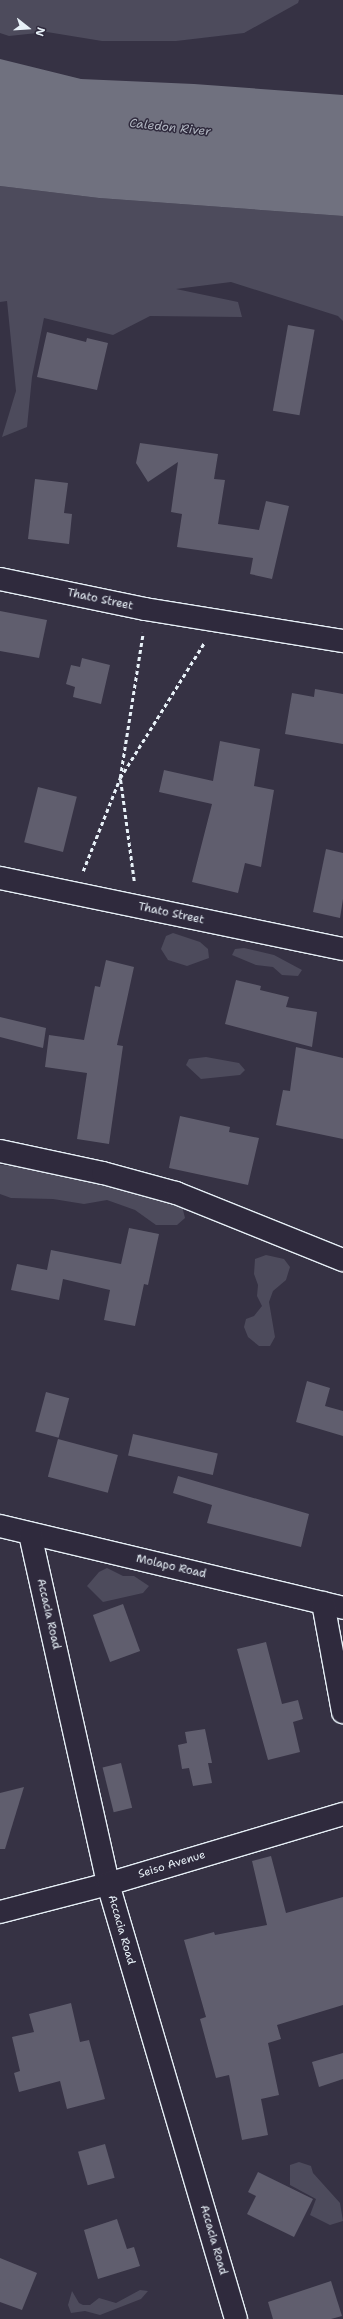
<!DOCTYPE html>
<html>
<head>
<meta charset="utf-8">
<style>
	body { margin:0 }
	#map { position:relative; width:343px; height:2319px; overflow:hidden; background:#363244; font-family:"Shantell Sans",sans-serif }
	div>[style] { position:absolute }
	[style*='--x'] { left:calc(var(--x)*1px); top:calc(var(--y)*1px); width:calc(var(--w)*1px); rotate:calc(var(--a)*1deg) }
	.green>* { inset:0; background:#4d4b5c }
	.water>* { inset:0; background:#70717f }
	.building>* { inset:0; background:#605e6e; transform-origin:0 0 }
	.path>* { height:2.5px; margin-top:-1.25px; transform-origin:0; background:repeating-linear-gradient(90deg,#e8f1f8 0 4px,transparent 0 7px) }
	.roads { filter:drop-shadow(1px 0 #e8f1f8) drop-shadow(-1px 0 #e8f1f8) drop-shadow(0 1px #e8f1f8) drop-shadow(0 -1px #e8f1f8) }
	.minor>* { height:22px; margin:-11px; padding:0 11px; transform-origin:11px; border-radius:11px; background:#2f2a3d }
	span { translate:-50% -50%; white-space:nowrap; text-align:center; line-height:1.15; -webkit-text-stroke:3px #2f2a3d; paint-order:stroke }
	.street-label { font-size:11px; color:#e8f1f8 }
	.water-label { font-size:12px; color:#b2b7c2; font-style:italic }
	.north { position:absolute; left:8px; top:8px; width:40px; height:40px; -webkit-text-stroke:3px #2f2a3d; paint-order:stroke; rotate:107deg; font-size:11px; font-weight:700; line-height:16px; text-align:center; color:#e8f1f8 }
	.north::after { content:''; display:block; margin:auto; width:14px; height:18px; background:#e8f1f8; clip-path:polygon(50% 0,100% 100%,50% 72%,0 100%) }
</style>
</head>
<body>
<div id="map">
	<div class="green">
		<div style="clip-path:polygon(0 0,299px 0,298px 3px,244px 33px,176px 41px,102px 41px,47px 32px,9px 36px,0 33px)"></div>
		<div style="clip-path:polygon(0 186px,99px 198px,343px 216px,343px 321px,338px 316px,231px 282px,176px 289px,238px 302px,242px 317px,150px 316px,113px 335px,44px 318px,32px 377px,27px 427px,2px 437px,16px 391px,7px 301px,0 302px)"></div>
		<div style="clip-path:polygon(173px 933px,200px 942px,208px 949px,209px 958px,187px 966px,168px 960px,161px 949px,166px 936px)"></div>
		<div style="clip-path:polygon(244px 948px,274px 955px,302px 970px,298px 976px,282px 975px,273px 967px,256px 965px,232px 955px,235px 949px)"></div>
		<div style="clip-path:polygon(206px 1057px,239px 1063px,245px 1070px,240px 1075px,201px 1079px,186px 1065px,189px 1059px)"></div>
		<div style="clip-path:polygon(0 1165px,34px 1167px,182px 1206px,185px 1218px,177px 1225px,156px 1225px,135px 1210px,107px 1200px,84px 1204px,53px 1199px,11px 1198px,0 1194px)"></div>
		<div style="clip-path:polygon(266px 1255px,284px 1259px,290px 1267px,286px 1280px,273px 1291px,269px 1302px,275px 1337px,270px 1346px,259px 1346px,248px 1337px,244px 1327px,246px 1319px,254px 1316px,262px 1306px,257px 1296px,258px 1285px,254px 1274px,255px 1259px)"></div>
		<div style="clip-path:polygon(107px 1568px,123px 1576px,134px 1576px,149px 1586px,143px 1593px,103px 1602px,87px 1586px,99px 1572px)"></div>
		<div style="clip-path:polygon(299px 2162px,311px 2166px,313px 2173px,340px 2203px,343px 2221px,330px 2225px,310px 2215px,316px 2199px,290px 2185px,290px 2165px)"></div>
		<div style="clip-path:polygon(140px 2290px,148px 2291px,141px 2299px,100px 2315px,85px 2311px,71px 2313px,68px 2305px,72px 2291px,79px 2303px,83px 2305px,90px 2305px,99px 2298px,116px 2303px)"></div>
	</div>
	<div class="water">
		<div style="clip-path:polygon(0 59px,81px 79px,194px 84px,343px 95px,343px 216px,99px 198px,0 186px)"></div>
	</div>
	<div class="building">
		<div style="left:288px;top:325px;width:27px;height:87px;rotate:10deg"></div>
		<div style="clip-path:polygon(47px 332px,86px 342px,87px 338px,108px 343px,97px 390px,37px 377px)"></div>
		<div style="clip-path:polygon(140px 443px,218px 454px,214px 479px,225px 480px,218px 524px,259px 530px,266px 501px,289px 506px,272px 579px,250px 574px,253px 558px,177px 547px,182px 514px,171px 512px,178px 462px,148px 482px,136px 463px)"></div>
		<div style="clip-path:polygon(35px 479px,68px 483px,64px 513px,72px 514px,69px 544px,28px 539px)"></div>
		<div style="clip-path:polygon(0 611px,47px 620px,39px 658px,0 651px)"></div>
		<div style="clip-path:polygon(82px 658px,110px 665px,101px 704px,73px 697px,75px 687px,66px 684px,71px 665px,80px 667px)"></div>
		<div style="clip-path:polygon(315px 689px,343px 694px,343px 744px,285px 734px,292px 693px,314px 697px)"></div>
		<div style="clip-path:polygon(220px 741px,260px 749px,254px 786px,274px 790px,261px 867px,245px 863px,238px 893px,192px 882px,212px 804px,159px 792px,164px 770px,213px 781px)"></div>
		<div style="left:38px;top:787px;width:40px;height:57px;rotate:14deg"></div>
		<div style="clip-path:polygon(326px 849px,343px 853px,343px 899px,340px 918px,313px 912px)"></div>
		<div style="clip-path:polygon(106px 960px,134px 967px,117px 1045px,123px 1046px,109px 1144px,77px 1139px,87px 1073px,45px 1067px,49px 1035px,84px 1040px,95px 986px,100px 987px)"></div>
		<div style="clip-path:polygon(236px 980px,261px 986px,260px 990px,289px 997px,286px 1007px,317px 1012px,312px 1047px,225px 1024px)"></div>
		<div style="clip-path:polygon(0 1017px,46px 1028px,43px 1048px,0 1037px)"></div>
		<div style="clip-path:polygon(296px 1047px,343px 1058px,343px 1139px,276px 1125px,283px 1090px,290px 1091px)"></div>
		<div style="clip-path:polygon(180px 1116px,230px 1127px,229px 1132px,259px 1138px,248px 1185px,169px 1168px)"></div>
		<div style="clip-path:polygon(129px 1228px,159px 1234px,148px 1285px,144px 1284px,135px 1326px,104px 1320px,110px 1290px,63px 1279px,59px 1300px,11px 1290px,17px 1264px,47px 1270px,51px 1250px,121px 1264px)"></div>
		<div style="clip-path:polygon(307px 1381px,330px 1388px,325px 1406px,343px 1411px,343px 1436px,296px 1422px)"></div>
		<div style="left:46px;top:1392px;width:24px;height:41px;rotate:15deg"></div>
		<div style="left:133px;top:1434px;width:87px;height:22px;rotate:13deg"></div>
		<div style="left:58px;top:1439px;width:62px;height:39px;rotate:15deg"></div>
		<div style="clip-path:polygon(178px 1476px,309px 1514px,301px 1547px,207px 1523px,212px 1505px,173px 1493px)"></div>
		<div style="left:123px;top:1604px;width:50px;height:32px;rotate:70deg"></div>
		<div style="clip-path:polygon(266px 1642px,282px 1704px,298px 1700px,303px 1719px,293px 1722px,300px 1752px,268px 1760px,237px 1649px)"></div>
		<div style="clip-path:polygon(205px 1729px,212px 1763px,208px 1763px,212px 1783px,193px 1786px,189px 1768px,182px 1769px,178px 1745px,187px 1743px,185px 1732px)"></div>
		<div style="left:121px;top:1763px;width:46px;height:19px;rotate:76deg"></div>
		<div style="clip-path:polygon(24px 1787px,5px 1849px,0 1849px,0 1793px)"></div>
		<div style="clip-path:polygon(271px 1856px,286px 1913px,343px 1897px,343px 2005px,277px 2025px,281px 2039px,268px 2043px,279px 2095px,261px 2099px,268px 2135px,242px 2140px,229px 2075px,216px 2078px,200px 2019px,206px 2017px,184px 1940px,214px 1932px,215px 1935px,267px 1925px,252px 1861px)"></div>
		<div style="clip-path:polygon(71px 2003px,80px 2042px,89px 2040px,105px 2099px,67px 2109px,60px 2081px,19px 2092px,14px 2073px,20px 2071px,12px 2037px,34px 2032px,29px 2014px)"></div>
		<div style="clip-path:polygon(343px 2053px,343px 2079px,319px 2087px,312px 2062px)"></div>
		<div style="left:105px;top:2144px;width:35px;height:28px;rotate:74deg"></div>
		<div style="clip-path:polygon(258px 2172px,313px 2199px,294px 2237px,247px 2214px,256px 2196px,248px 2192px)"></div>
		<div style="clip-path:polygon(117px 2219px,127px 2249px,134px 2247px,140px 2266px,98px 2279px,84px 2230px)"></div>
		<div style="clip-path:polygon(0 2258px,37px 2273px,22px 2310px,0 2302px)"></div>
		<div style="clip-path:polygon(331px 2281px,342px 2316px,331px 2319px,273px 2319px,268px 2302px)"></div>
	</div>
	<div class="path">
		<div style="--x:83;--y:871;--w:100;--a:-68.3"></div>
		<div style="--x:120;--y:778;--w:147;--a:-81"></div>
		<div style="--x:134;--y:881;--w:104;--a:-97.7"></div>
		<div style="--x:120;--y:778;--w:159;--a:-58.1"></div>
	</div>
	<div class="roads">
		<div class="minor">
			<div style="--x:0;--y:579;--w:148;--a:11.7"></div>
			<div style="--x:145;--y:609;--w:201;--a:9.2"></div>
			<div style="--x:0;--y:878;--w:350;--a:11.7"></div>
			<div style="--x:0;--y:1151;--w:105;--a:12.1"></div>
			<div style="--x:103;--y:1173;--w:76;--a:15.3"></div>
			<div style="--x:176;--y:1193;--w:180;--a:21.9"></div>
			<div style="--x:0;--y:1526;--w:353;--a:13.4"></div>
			<div style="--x:30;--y:1534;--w:359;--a:77.4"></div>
			<div style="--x:108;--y:1884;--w:453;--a:73.6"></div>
			<div style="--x:323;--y:1603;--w:111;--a:79.6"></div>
			<div style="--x:0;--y:1912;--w:112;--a:-14.5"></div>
			<div style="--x:108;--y:1884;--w:245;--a:-16.6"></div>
		</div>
	</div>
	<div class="street-label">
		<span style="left:100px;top:600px;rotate:12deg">Thato Street</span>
		<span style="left:171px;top:914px;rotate:12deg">Thato Street</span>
		<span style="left:171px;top:1567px;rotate:13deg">Molapo Road</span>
		<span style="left:48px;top:1614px;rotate:77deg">Accacia Road</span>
		<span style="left:172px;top:1865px;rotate:-17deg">Seiso Avenue</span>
		<span style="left:121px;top:1930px;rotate:74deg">Accacia Road</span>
		<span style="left:213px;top:2240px;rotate:74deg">Accacia Road</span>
	</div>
	<div class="water-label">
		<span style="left:170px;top:128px;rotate:6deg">Caledon River</span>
	</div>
	<div class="north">N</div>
</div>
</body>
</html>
